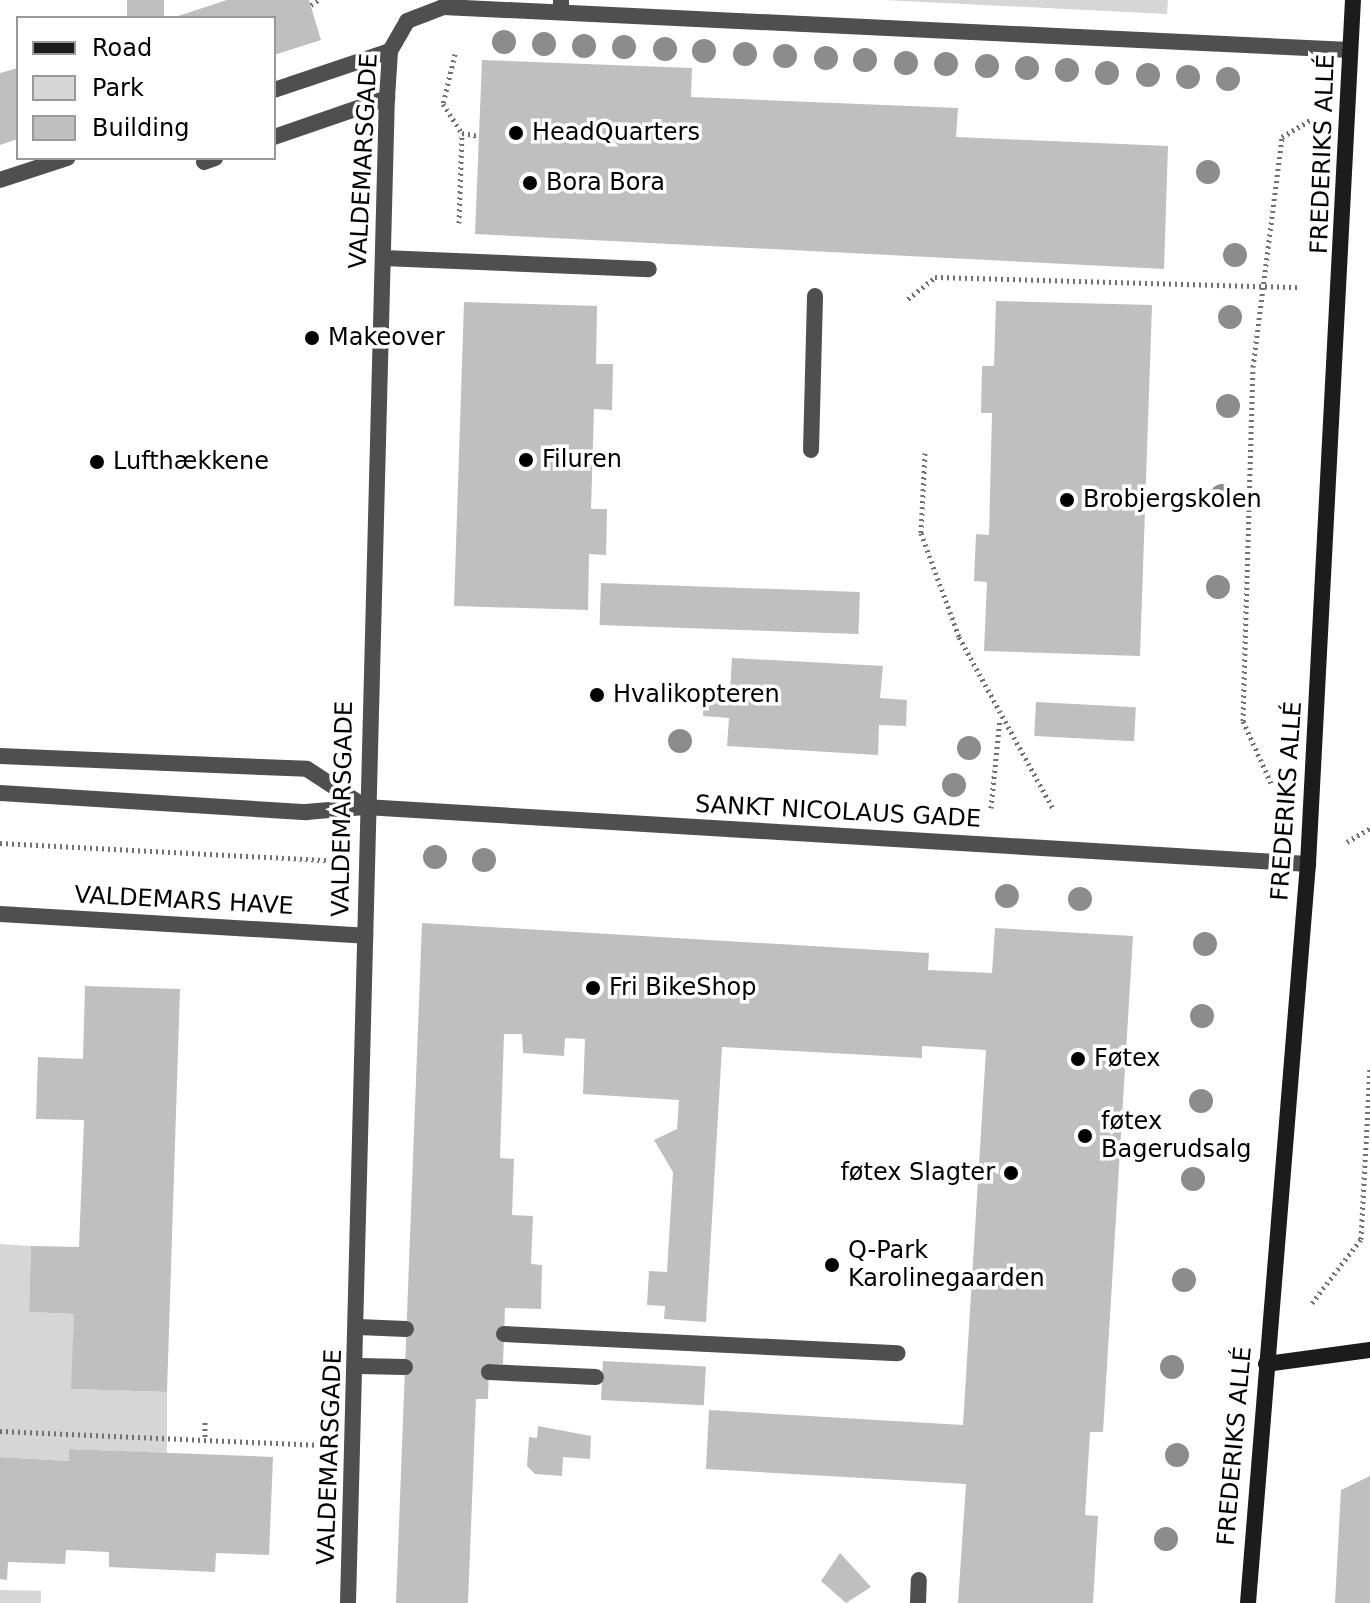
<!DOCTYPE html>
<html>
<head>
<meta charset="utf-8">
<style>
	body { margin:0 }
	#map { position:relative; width:1370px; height:1603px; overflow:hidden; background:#fff; font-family:"DejaVu Sans",sans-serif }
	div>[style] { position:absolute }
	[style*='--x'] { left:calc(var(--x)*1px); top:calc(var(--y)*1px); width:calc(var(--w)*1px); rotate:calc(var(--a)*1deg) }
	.green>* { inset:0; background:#d6d6d6; transform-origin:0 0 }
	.building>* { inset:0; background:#bfbfbf; transform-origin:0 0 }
	.path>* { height:5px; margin-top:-2.5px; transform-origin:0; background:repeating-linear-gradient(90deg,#717171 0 2px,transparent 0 6px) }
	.lane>* { height:16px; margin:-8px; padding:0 8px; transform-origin:8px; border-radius:8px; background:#4f4f4f }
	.street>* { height:16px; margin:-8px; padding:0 8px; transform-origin:8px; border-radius:8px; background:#4f4f4f }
	.secondary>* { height:16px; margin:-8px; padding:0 8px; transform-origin:8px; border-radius:8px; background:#1c1c1c }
	.trees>* { width:24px; height:24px; margin:-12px; border-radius:50%; background:#8c8c8c }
	.dots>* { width:22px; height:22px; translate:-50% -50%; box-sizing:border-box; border:4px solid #fff; border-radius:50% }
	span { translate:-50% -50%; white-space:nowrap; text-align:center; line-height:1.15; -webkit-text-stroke:7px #fff; paint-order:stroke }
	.poi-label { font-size:24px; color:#000 }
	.left { translate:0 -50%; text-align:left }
	.right { translate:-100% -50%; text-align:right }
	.street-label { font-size:24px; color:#000 }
	.legend { position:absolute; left:16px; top:16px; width:260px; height:144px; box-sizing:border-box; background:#fff; border:2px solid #999; margin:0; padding:10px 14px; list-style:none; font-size:24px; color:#000 }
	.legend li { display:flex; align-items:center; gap:16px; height:40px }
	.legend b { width:40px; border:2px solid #999 }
</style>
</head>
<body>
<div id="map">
	<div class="green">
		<div style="clip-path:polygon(884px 0,1168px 0,1167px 14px)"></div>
		<div style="clip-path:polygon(0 1244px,31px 1246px,29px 1312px,74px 1314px,72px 1389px,167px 1392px,167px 1453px,70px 1449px,69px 1461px,0 1457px)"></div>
		<div style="left:0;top:1590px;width:41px;height:13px;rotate:1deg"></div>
	</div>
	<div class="building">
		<div style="left:127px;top:0;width:37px;height:18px"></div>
		<div style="clip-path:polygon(227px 0,309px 0,321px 40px,274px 55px,274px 18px,172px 18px)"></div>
		<div style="clip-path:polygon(482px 60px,692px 68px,691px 97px,958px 108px,956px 137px,1168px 146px,1164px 269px,475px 234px)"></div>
		<div style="clip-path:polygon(18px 68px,18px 139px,0 145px,0 73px)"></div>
		<div style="clip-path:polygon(996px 301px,1152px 305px,1140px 656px,984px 651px,987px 582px,974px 581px,976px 534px,989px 535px,992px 413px,981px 413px,982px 366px,994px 366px)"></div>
		<div style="clip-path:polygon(464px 302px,597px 306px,596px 364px,613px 364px,612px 410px,594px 409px,591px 509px,607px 509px,606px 555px,589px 554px,588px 610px,454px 606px)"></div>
		<div style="left:601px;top:583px;width:259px;height:42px;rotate:2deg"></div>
		<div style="clip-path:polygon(732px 658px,883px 666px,880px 698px,907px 700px,906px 726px,879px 725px,878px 755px,727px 746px,729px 718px,703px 716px,704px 689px,730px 691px)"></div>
		<div style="left:1036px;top:702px;width:100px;height:34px;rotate:3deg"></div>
		<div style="clip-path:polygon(422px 923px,929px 953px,928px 970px,992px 973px,995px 928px,1133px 936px,1103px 1432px,1090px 1432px,1085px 1515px,1098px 1516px,1093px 1603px,958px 1603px,966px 1484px,706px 1469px,709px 1410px,963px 1425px,986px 1050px,922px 1046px,922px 1058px,722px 1047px,706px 1322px,664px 1319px,665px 1306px,647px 1305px,649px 1271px,667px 1272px,673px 1172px,654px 1140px,677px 1129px,679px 1100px,583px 1094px,585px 1039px,565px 1038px,564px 1056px,523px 1053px,522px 1034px,504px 1034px,500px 1158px,514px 1159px,512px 1215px,533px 1216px,531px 1264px,542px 1265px,541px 1309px,505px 1308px,503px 1364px,489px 1364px,488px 1399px,476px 1399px,468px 1603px,396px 1603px)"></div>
		<div style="clip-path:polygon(85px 986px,180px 989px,167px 1392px,71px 1389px,74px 1314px,29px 1312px,31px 1246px,79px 1247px,84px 1120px,36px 1119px,38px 1057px,83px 1059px)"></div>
		<div style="left:603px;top:1361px;width:103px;height:39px;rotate:3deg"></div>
		<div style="clip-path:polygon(538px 1426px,591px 1436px,590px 1459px,563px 1457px,562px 1476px,535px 1474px,527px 1466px,529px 1437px,537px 1438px)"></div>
		<div style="clip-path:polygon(69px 1449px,273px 1457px,269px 1555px,216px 1553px,215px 1572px,109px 1567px,109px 1552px,66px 1550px,65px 1564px,8px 1562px,7px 1580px,0 1579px,0 1457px,69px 1461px)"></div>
		<div style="clip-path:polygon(1370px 1476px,1370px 1603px,1335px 1603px,1341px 1490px)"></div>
		<div style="clip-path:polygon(840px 1553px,871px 1587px,846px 1603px,821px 1581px)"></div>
	</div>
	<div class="path">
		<div style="--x:311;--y:5;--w:9;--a:-36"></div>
		<div style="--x:455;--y:54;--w:51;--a:103.5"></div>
		<div style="--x:443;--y:104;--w:35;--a:57"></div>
		<div style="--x:459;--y:223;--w:90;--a:-88.1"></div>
		<div style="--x:462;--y:133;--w:17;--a:10"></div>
		<div style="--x:908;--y:299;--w:35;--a:-39"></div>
		<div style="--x:935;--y:277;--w:364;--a:1.6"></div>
		<div style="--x:925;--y:453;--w:80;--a:92.9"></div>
		<div style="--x:921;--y:533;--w:111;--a:69.9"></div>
		<div style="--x:959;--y:637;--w:196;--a:61.3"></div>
		<div style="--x:1271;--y:783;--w:68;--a:-114.3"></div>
		<div style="--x:1243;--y:721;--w:354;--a:-88.4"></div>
		<div style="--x:1253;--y:367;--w:232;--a:-82.8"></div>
		<div style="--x:1282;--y:137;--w:33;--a:-31"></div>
		<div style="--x:991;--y:808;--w:90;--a:-84.3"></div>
		<div style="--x:1347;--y:842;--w:27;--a:-31"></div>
		<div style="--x:0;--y:843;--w:328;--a:3"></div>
		<div style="--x:1312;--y:1303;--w:81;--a:-52.6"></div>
		<div style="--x:1361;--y:1239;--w:173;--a:-87"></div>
		<div style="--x:205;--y:1422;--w:17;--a:90"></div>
		<div style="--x:0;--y:1431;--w:315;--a:2.5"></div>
	</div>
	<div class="lane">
		<div style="--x:561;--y:0;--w:12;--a:90"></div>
		<div style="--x:274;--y:90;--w:122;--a:-18.6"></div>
		<div style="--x:274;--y:137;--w:120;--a:-19"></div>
		<div style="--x:204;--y:162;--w:12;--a:-20"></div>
		<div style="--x:0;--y:180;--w:71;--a:-18.2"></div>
		<div style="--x:383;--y:258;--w:266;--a:2.4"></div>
		<div style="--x:811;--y:450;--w:154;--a:-88.5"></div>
		<div style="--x:0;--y:756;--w:307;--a:2.4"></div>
		<div style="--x:307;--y:769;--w:69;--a:33.2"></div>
		<div style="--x:0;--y:793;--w:307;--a:3.6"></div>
		<div style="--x:306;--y:812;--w:59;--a:-4.8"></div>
		<div style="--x:0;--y:914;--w:366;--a:3.4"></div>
		<div style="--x:358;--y:1327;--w:48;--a:2.4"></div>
		<div style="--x:504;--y:1334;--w:394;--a:2.8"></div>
		<div style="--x:359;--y:1366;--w:46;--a:1.2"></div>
		<div style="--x:489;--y:1372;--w:107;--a:2.7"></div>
		<div style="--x:918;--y:1603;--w:23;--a:-88"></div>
	</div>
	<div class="street">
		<div style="--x:365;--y:807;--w:945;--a:3.46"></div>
		<div style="--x:348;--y:1603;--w:1506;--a:-88.52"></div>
		<div style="--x:387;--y:98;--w:47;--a:-86.3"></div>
		<div style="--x:390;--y:51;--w:34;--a:-60"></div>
		<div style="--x:407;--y:21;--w:39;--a:-21"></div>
		<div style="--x:443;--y:7;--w:908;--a:2.71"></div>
	</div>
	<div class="secondary">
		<div style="--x:1266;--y:1364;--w:105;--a:-7.7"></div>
		<div style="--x:1248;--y:1603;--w:741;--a:-85.36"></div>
		<div style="--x:1308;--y:864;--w:865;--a:-87.02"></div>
	</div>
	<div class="trees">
		<div style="left:504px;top:42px"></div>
		<div style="left:544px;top:44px"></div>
		<div style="left:584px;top:46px"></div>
		<div style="left:624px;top:47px"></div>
		<div style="left:665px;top:49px"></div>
		<div style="left:704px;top:51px"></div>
		<div style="left:745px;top:54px"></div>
		<div style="left:785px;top:56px"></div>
		<div style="left:826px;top:58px"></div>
		<div style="left:865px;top:60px"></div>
		<div style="left:906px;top:63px"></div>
		<div style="left:946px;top:64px"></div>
		<div style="left:987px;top:66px"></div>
		<div style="left:1027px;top:68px"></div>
		<div style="left:1067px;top:70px"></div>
		<div style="left:1107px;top:73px"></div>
		<div style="left:1148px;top:75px"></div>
		<div style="left:1188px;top:77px"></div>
		<div style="left:1228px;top:79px"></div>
		<div style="left:1208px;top:172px"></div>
		<div style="left:1235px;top:255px"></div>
		<div style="left:1230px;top:317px"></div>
		<div style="left:1228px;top:406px"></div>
		<div style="left:1222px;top:496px"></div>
		<div style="left:1218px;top:587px"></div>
		<div style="left:680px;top:741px"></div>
		<div style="left:969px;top:748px"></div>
		<div style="left:954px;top:785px"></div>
		<div style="left:435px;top:857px"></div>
		<div style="left:484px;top:860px"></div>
		<div style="left:1007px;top:896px"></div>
		<div style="left:1080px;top:899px"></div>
		<div style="left:1205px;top:944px"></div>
		<div style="left:1202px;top:1016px"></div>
		<div style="left:1201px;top:1101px"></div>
		<div style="left:1193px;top:1179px"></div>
		<div style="left:1184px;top:1280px"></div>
		<div style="left:1172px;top:1367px"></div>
		<div style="left:1177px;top:1455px"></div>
		<div style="left:1166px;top:1539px"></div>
	</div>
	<div class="dots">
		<div style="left:516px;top:133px;background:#000"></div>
		<div style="left:530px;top:183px;background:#000"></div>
		<div style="left:312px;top:338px;background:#000"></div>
		<div style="left:526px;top:460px;background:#000"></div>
		<div style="left:97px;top:462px;background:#000"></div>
		<div style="left:1067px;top:500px;background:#000"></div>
		<div style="left:597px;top:695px;background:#000"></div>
		<div style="left:593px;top:988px;background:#000"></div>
		<div style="left:1078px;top:1059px;background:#000"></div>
		<div style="left:1085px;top:1136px;background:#000"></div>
		<div style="left:1011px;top:1173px;background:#000"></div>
		<div style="left:832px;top:1265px;background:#000"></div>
	</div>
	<div class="poi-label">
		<span class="left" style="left:532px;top:133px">HeadQuarters</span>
		<span class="left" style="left:546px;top:183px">Bora Bora</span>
		<span class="left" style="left:328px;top:338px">Makeover</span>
		<span class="left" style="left:542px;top:460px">Filuren</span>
		<span class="left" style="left:113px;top:462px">Lufthækkene</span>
		<span class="left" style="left:1083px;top:500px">Brobjergskolen</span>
		<span class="left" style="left:613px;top:695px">Hvalikopteren</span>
		<span class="left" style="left:609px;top:988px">Fri BikeShop</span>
		<span class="left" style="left:1094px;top:1059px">Føtex</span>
		<span class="left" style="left:1101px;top:1136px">føtex<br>Bagerudsalg</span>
		<span class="right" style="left:995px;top:1173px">føtex Slagter</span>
		<span class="left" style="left:848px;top:1265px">Q-Park<br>Karolinegaarden</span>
	</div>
	<div class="street-label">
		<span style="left:1323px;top:154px;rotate:-88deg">FREDERIKS ALLÉ</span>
		<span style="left:364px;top:161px;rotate:-87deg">VALDEMARSGADE</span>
		<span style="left:1287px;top:801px;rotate:-86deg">FREDERIKS ALLÉ</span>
		<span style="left:343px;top:809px;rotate:-89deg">VALDEMARSGADE</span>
		<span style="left:838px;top:812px;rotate:3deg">SANKT NICOLAUS GADE</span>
		<span style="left:184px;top:901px;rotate:3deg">VALDEMARS HAVE</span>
		<span style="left:1235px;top:1446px;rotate:-85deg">FREDERIKS ALLÉ</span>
		<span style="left:330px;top:1457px;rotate:-88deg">VALDEMARSGADE</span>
	</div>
	<ul class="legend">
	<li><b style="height:10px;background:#1c1c1c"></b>Road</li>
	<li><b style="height:22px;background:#d6d6d6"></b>Park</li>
	<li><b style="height:22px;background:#bfbfbf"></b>Building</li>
	</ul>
</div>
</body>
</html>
